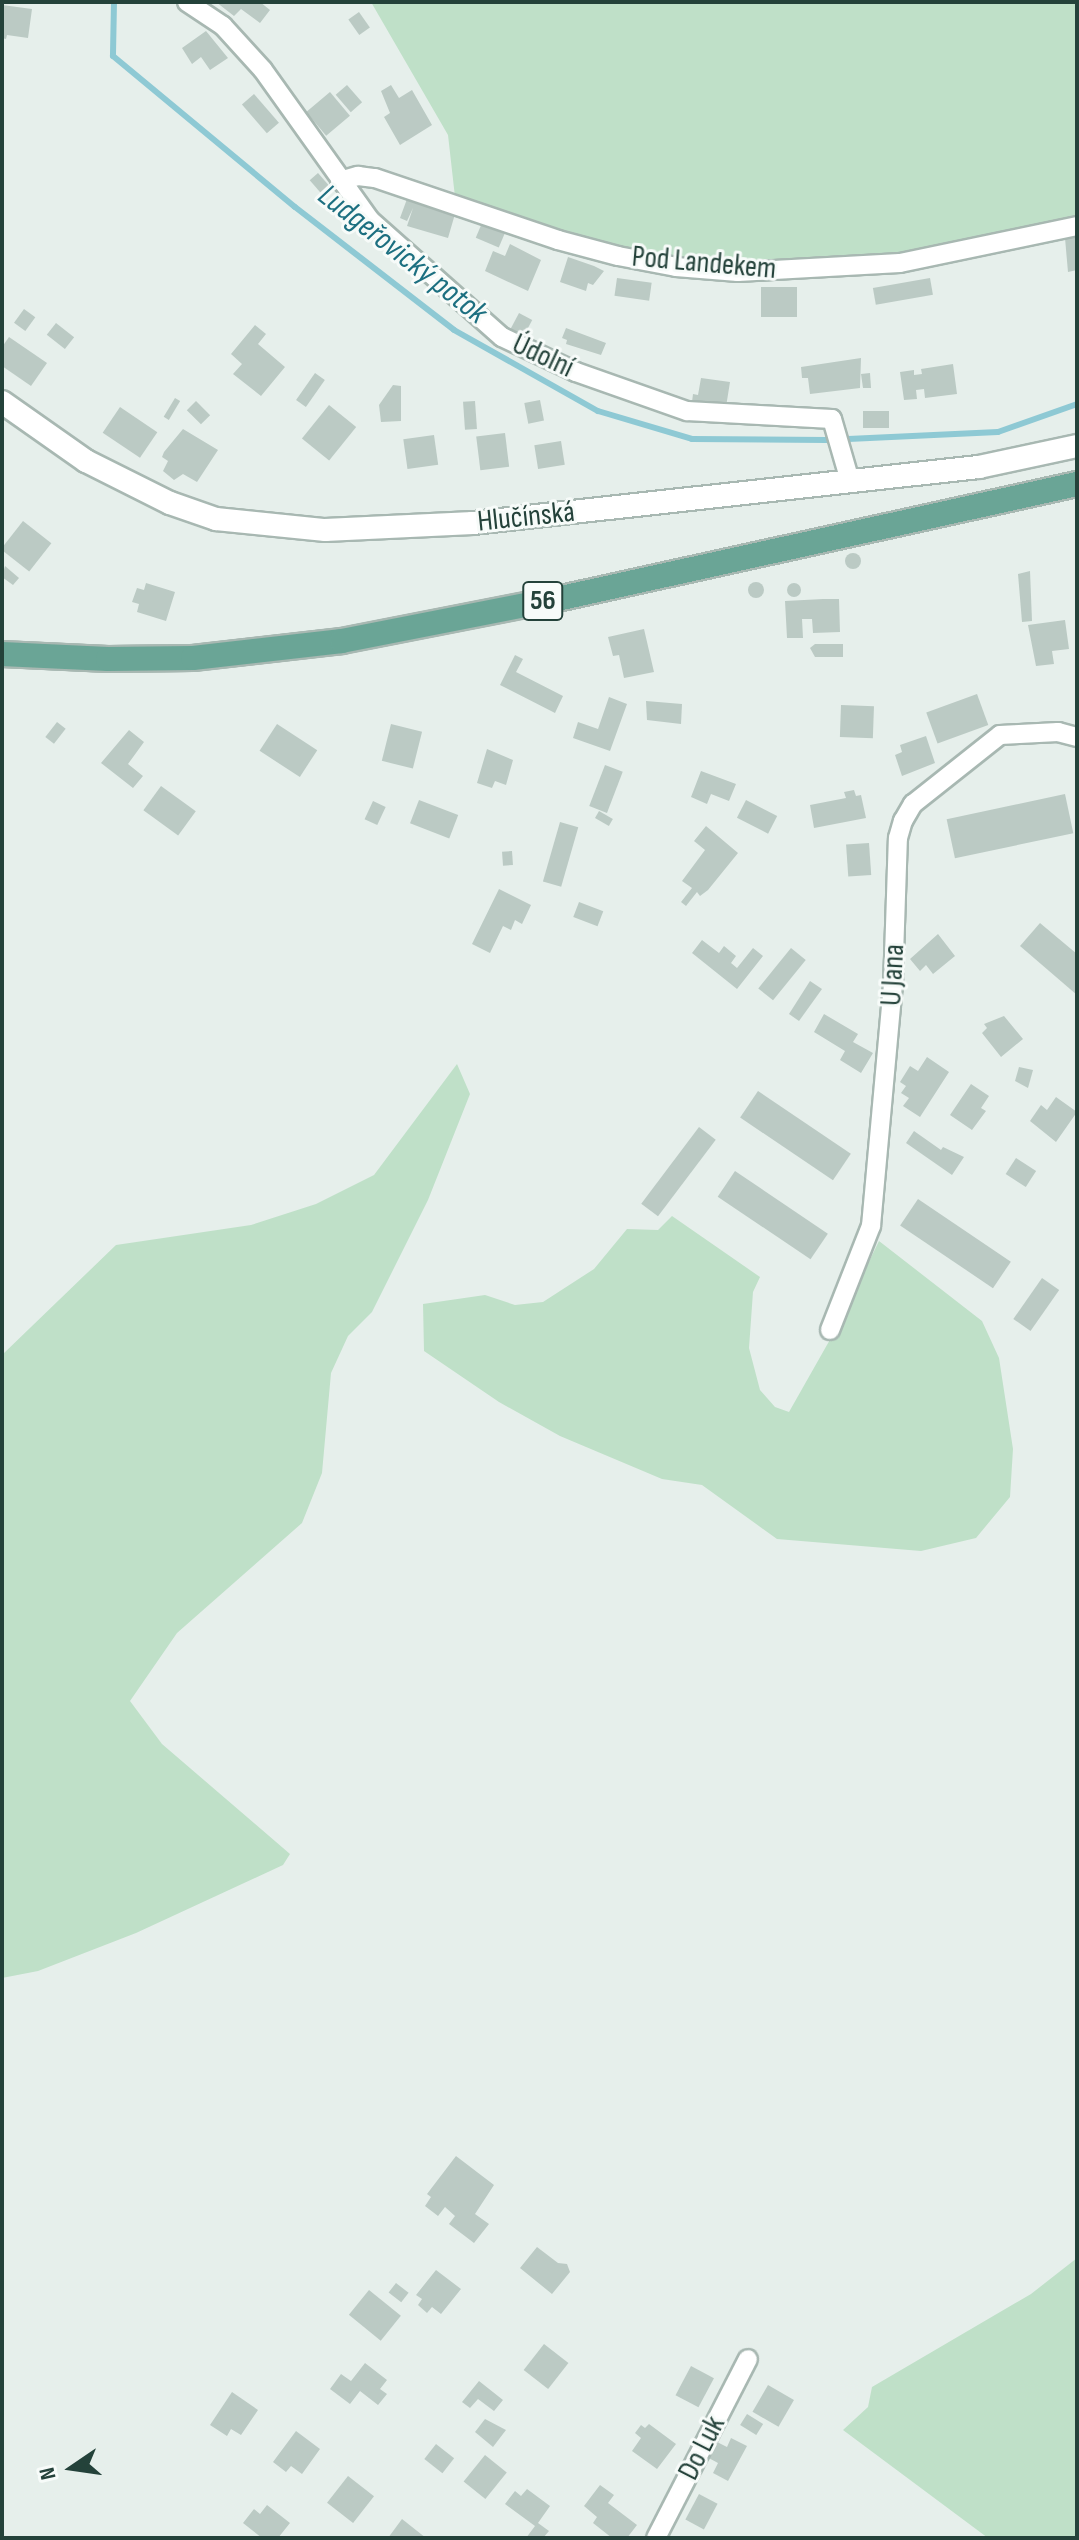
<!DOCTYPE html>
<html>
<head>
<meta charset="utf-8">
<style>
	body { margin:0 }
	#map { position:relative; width:1079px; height:2540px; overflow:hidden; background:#e6efeb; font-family:"Sofia Sans Condensed",sans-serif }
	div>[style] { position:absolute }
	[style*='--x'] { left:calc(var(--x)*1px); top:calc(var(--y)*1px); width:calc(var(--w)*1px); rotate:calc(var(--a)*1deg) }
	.green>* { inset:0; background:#bfe0c8 }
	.stream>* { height:6px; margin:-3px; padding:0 3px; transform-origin:3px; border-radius:3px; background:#8ec9d4 }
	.building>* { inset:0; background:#bbcac4; transform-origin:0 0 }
	.round { border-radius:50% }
	.roads { filter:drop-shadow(2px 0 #a8b8b2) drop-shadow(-2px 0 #a8b8b2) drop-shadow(0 2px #a8b8b2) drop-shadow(0 -2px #a8b8b2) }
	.minor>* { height:18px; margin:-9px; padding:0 9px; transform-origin:9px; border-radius:9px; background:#fff }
	.tertiary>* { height:22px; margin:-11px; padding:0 11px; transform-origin:11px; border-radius:11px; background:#fff }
	.primary>* { height:24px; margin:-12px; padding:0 12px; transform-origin:12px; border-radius:12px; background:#6aa596 }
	span { translate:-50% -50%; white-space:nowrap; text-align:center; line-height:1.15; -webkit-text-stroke:6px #f7fbf9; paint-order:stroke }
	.shield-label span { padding:2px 6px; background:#f7fbf9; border:2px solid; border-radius:6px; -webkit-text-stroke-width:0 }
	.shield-label { font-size:28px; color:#24423a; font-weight:700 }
	.street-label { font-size:30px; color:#24423a }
	.water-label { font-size:32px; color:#1c6f80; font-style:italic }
	.frame { position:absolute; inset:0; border:4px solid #24423a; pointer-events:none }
	.north { position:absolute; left:32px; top:2428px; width:80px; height:80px; -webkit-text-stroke:6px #f7fbf9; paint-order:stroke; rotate:257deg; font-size:22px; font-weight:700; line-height:32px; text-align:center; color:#24423a }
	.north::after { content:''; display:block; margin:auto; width:28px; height:36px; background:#24423a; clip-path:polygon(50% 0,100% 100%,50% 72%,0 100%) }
</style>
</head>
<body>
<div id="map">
	<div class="green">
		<div style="clip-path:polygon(371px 2px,1077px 2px,1077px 220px,898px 257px,733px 264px,676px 259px,561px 233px,455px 197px,448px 135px)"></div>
		<div style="clip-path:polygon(457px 1064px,470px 1094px,428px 1200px,372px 1312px,348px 1336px,331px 1373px,322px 1473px,302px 1523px,177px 1633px,130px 1701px,162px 1744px,290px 1854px,283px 1865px,136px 1933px,38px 1971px,2px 1978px,2px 1355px,116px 1245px,251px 1225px,316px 1204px,374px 1175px)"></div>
		<div style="clip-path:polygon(672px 1216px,760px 1277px,753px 1292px,749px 1348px,760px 1390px,775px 1407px,789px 1412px,836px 1329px,879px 1241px,982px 1321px,999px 1358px,1013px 1449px,1010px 1497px,976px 1538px,921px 1551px,777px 1539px,702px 1485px,662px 1479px,560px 1436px,499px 1402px,424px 1351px,423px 1304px,485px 1295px,515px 1305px,543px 1302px,594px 1269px,627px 1229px,658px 1230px)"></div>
		<div style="clip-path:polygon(1077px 2258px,1077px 2538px,988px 2538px,843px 2430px,868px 2407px,872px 2387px,1031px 2294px)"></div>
	</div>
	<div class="stream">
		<div style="--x:114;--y:2;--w:54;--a:91.1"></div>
		<div style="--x:113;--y:56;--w:236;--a:39.7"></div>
		<div style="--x:295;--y:207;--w:201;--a:37.7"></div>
		<div style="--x:454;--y:330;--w:165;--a:29.4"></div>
		<div style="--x:598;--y:411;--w:98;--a:16.6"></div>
		<div style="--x:692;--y:439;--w:135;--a:0.4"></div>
		<div style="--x:827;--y:440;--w:171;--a:-2.7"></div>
		<div style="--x:998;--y:432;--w:84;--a:-19.5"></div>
	</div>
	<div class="building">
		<div style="clip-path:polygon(216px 2px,260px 2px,270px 10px,260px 23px,241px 9px,234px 16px)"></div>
		<div style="clip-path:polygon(2px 5px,32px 9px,28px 38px,7px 35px,6px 39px,2px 38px)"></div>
		<div style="left:359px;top:12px;width:19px;height:13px;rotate:55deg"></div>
		<div style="clip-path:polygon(206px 31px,228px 58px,210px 70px,201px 57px,192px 64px,182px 48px)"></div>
		<div style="left:347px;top:85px;width:23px;height:15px;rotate:49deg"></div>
		<div style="clip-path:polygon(391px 85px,399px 98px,412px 90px,432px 125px,400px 145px,384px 117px,390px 113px,381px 91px)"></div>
		<div style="left:330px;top:92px;width:31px;height:31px;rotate:50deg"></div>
		<div style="left:254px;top:94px;width:38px;height:16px;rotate:49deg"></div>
		<div style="left:318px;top:173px;width:21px;height:11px;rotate:49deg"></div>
		<div style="clip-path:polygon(407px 199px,455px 214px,448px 238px,407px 226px,413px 208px,407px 221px,400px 218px)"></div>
		<div style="left:482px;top:223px;width:25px;height:16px;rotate:23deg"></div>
		<div style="clip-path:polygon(1075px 236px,1077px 270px,1068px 272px,1065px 238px)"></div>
		<div style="clip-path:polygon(510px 244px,541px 260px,528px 291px,485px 271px,493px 251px,505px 256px)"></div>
		<div style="clip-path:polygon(568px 257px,594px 266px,604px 271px,593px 285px,588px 283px,586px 291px,560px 282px)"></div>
		<div style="left:617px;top:278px;width:35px;height:18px;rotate:8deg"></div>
		<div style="left:930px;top:278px;width:17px;height:58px;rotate:80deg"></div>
		<div style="left:797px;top:287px;width:30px;height:36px;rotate:90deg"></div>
		<div style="left:24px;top:309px;width:14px;height:17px;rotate:36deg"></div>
		<div style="left:519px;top:313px;width:15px;height:24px;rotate:28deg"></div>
		<div style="left:56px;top:323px;width:23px;height:15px;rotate:38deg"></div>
		<div style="clip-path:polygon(255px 325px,266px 334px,258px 344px,285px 367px,261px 396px,233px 374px,242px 364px,231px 354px)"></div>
		<div style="clip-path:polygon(566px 328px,606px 343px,601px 355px,566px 344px,567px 340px,562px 338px)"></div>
		<div style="clip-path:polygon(9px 337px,47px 363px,31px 386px,2px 366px,2px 347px)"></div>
		<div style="clip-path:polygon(861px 358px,860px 388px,810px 394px,808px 378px,802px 378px,801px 367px)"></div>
		<div style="clip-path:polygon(953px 364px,957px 394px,925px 398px,924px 389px,916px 390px,917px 399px,904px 400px,900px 372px,914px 370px,914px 375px,922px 374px,921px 369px)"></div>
		<div style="left:315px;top:373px;width:12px;height:33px;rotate:35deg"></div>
		<div style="clip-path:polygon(870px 373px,871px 388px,863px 388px,861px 374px)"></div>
		<div style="clip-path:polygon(701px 378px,730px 382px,726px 407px,692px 402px,693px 394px,698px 395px)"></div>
		<div style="clip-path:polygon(393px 385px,401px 386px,401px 421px,381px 422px,379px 405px)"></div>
		<div style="left:175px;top:398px;width:6px;height:22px;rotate:31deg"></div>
		<div style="left:540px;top:400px;width:21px;height:16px;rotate:79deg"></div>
		<div style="left:196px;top:401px;width:20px;height:13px;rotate:45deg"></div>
		<div style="left:475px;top:401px;width:28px;height:12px;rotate:86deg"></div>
		<div style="left:329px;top:405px;width:35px;height:43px;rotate:39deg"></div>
		<div style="left:120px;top:407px;width:45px;height:31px;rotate:34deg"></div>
		<div style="left:889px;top:411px;width:17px;height:26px;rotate:90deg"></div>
		<div style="clip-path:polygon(183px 429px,218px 450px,197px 482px,183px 474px,174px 480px,163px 471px,168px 461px,162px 457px,164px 452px)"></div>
		<div style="left:505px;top:433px;width:34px;height:29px;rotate:83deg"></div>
		<div style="left:434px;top:435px;width:30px;height:31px;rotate:82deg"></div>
		<div style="left:561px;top:441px;width:24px;height:27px;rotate:81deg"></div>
		<div style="left:23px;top:521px;width:36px;height:36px;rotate:38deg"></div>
		<div class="round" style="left:845px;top:553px;width:16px;height:16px"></div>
		<div style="clip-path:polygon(5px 566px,19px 578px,13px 585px,2px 577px)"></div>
		<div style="clip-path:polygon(1030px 571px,1032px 621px,1022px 622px,1018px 574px)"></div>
		<div class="round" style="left:748px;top:582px;width:16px;height:16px"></div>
		<div class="round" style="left:787px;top:583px;width:14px;height:14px"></div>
		<div style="clip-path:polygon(146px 583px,175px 592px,166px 621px,137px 612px,139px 604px,132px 602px,137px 588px,144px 590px)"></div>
		<div style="clip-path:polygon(823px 599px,839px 599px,840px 632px,813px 633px,812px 619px,802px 619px,803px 638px,787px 638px,785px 601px)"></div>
		<div style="clip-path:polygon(1065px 620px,1069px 649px,1052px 651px,1054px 664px,1036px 666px,1028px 625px)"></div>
		<div style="clip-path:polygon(644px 629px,654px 672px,624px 678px,619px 655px,613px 656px,608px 637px)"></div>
		<div style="clip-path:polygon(815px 644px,843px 644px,843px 657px,815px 657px,810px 648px)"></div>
		<div style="clip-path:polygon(515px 655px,523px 659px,516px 672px,563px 696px,555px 713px,500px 685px)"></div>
		<div style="left:977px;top:694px;width:33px;height:54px;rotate:70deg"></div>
		<div style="clip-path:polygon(609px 697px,627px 704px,610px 751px,573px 738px,578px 722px,598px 729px)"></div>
		<div style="clip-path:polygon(646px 701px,682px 704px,681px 724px,647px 720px)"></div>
		<div style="left:841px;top:705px;width:33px;height:32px;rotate:2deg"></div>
		<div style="left:57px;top:722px;width:11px;height:19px;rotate:38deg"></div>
		<div style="left:277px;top:724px;width:48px;height:32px;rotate:33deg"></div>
		<div style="left:391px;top:724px;width:32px;height:38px;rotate:14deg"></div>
		<div style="clip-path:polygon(129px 730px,144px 742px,128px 764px,143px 776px,133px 788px,101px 763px)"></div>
		<div style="clip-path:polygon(926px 736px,935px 763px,902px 776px,895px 755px,902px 752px,900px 745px)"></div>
		<div style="clip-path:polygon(487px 749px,513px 760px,506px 785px,495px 781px,492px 788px,477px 783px)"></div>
		<div style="left:605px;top:765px;width:19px;height:44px;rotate:21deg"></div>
		<div style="clip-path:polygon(701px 771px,736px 784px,729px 801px,711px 794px,707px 804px,691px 797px)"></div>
		<div style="left:161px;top:786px;width:43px;height:30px;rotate:36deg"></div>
		<div style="clip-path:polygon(854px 790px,856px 796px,861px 795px,866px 818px,814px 828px,810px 805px,846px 798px,844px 792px)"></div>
		<div style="left:1065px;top:794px;width:40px;height:121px;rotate:78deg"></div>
		<div style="left:419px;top:800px;width:42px;height:25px;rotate:21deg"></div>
		<div style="left:746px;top:800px;width:35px;height:20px;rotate:27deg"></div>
		<div style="left:373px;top:801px;width:14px;height:20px;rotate:25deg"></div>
		<div style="left:599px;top:811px;width:16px;height:8px;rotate:30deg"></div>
		<div style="left:560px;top:822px;width:19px;height:62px;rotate:16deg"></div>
		<div style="clip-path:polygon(706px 826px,738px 853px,708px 890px,700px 896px,697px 892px,686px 906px,681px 902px,692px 888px,682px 881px,705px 850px,694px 841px)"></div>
		<div style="left:869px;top:843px;width:32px;height:23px;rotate:86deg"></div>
		<div style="left:512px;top:851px;width:14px;height:10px;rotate:86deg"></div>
		<div style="clip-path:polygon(499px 889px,531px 905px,522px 924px,515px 920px,511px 930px,503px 926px,490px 953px,472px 944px)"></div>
		<div style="left:579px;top:902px;width:26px;height:16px;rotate:21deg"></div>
		<div style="clip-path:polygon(1040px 923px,1077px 954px,1077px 995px,1020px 946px)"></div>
		<div style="clip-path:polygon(938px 934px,955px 956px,933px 974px,926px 965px,920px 971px,910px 959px)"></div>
		<div style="clip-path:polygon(702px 940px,719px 953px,724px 946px,736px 956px,731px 963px,737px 968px,753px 948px,763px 956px,737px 989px,692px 953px)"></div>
		<div style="left:791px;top:948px;width:19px;height:52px;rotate:39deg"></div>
		<div style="clip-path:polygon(810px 981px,822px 989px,799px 1021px,789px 1014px)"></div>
		<div style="clip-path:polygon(824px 1014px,858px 1034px,853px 1042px,873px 1053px,861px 1073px,840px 1060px,845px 1051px,814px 1032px)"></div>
		<div style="clip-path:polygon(1004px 1016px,1023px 1039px,1001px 1057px,982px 1033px,987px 1028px,984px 1024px)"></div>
		<div style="clip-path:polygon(927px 1057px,949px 1072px,920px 1117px,903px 1106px,909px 1098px,901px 1093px,906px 1086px,900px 1082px,910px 1066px,918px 1071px)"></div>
		<div style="clip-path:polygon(1019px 1067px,1033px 1070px,1028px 1088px,1015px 1081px)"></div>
		<div style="clip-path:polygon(971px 1084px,989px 1096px,981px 1108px,986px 1111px,972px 1130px,950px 1115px)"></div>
		<div style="left:758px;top:1091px;width:112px;height:32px;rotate:34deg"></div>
		<div style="clip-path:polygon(1056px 1097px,1077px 1112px,1056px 1142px,1030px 1121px,1041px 1105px,1047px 1110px)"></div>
		<div style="left:699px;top:1127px;width:21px;height:96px;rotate:37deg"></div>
		<div style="clip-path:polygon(914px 1131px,941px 1150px,943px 1147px,964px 1157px,952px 1175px,906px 1143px)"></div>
		<div style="left:1016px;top:1158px;width:24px;height:19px;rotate:33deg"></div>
		<div style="left:735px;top:1171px;width:112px;height:31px;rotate:34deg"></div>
		<div style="left:918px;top:1199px;width:112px;height:32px;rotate:34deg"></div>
		<div style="left:1042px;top:1278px;width:21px;height:50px;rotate:35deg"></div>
		<div style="clip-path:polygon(456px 2156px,494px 2185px,475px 2214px,489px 2224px,474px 2243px,449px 2224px,455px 2216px,445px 2207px,438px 2216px,425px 2206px,431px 2197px,427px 2194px)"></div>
		<div style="clip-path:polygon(537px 2247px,558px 2263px,567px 2264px,570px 2272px,552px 2294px,520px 2268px)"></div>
		<div style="clip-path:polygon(436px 2270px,461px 2289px,441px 2314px,432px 2307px,427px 2313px,418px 2305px,422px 2299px,416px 2295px)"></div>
		<div style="left:396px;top:2283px;width:16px;height:12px;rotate:38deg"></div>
		<div style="left:369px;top:2290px;width:41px;height:32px;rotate:39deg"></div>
		<div style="left:544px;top:2344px;width:31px;height:33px;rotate:38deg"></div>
		<div style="clip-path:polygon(365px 2363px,387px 2380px,380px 2389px,387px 2394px,378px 2405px,360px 2391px,350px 2404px,330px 2389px,341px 2374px,351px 2381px)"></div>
		<div style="left:691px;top:2366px;width:26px;height:33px;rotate:28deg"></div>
		<div style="clip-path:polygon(479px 2381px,503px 2400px,494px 2411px,478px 2399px,470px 2408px,462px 2402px)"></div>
		<div style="left:768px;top:2385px;width:30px;height:31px;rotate:30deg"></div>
		<div style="clip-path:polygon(232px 2392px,258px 2410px,241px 2435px,231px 2429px,227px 2436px,210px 2425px)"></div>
		<div style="left:747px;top:2414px;width:19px;height:13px;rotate:32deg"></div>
		<div style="clip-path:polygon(485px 2419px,506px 2430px,493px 2447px,475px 2432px)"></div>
		<div style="clip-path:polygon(649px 2424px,676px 2444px,657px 2469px,632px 2451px,641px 2438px,635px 2433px,641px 2425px,645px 2428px)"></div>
		<div style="clip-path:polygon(296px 2431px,320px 2449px,302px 2474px,291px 2466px,286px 2472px,273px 2462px)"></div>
		<div style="clip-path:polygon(731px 2438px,747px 2446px,728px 2481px,713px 2473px,718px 2463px,705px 2456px,713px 2440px,727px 2447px)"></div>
		<div style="left:436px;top:2444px;width:23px;height:19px;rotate:38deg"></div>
		<div style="left:485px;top:2455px;width:28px;height:34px;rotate:39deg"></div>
		<div style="left:348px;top:2476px;width:33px;height:34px;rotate:38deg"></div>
		<div style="clip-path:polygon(600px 2485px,614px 2495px,608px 2503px,637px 2525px,627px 2538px,612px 2538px,593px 2523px,597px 2517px,584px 2506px)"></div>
		<div style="clip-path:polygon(527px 2489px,550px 2506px,538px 2523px,549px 2531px,543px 2538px,526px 2538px,535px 2526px,505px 2504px,515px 2491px,521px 2496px)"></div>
		<div style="left:699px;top:2494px;width:21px;height:29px;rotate:28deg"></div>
		<div style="clip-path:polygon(267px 2505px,290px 2523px,278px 2538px,262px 2538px,243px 2523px,254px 2509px,260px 2514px)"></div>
		<div style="clip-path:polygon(402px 2519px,426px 2538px,388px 2538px)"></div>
	</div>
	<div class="roads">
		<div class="minor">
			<div style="--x:187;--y:2;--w:43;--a:33.7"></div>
			<div style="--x:223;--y:26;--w:59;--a:47.7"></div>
			<div style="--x:263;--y:70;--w:184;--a:54.5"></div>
			<div style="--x:370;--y:220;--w:176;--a:41.6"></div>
			<div style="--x:502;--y:337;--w:82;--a:25.3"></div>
			<div style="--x:576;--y:372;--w:118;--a:19.4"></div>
			<div style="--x:687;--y:411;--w:145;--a:3.2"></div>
			<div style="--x:832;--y:419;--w:65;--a:73.8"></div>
			<div style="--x:340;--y:181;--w:19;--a:-16"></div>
			<div style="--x:358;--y:176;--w:17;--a:7"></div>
			<div style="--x:375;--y:178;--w:193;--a:18.7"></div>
			<div style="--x:558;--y:240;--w:62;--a:14.9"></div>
			<div style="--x:618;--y:256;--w:59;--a:10.7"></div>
			<div style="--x:676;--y:267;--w:62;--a:4.6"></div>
			<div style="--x:738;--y:272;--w:162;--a:-3.2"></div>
			<div style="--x:900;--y:263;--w:181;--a:-11.8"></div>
			<div style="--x:830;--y:1330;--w:112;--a:-68.5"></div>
			<div style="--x:871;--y:1226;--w:241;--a:-84.8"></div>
			<div style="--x:893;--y:986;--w:148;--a:-88.1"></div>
			<div style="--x:898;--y:838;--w:18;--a:-74"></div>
			<div style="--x:903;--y:821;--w:20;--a:-60"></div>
			<div style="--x:913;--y:804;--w:111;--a:-38.4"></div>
			<div style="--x:1000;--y:735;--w:58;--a:-3"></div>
			<div style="--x:1058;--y:732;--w:20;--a:15"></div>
			<div style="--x:656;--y:2538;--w:201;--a:-62.8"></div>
		</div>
		<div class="tertiary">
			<div style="--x:2;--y:402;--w:103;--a:35.1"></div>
			<div style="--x:86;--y:461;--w:94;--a:26.6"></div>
			<div style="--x:170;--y:503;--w:49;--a:19.2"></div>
			<div style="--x:216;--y:519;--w:110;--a:5.8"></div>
			<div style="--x:325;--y:530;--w:148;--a:-2.7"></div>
			<div style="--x:473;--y:523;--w:509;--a:-6.32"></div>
			<div style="--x:979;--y:467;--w:100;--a:-12.1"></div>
		</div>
		<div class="primary">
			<div style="--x:2;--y:654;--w:106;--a:2.7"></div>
			<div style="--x:108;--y:659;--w:85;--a:-0.7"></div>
			<div style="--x:193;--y:658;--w:150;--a:-6.5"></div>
			<div style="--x:342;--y:641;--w:219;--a:-11.1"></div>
			<div style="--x:557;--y:599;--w:533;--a:-12.47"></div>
		</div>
	</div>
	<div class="shield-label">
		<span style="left:543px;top:601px">56</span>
	</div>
	<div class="street-label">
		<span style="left:704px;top:263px;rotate:5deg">Pod Landekem</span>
		<span style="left:543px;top:356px;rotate:25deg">Údolní</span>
		<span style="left:526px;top:517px;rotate:-6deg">Hlučínská</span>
		<span style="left:893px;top:975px;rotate:-87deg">U Jana</span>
		<span style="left:702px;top:2448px;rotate:-63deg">Do Luk</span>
	</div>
	<div class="water-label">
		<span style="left:402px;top:255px;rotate:38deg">Ludgeřovický potok</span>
	</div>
	<div class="frame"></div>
	<div class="north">N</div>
</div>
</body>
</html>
